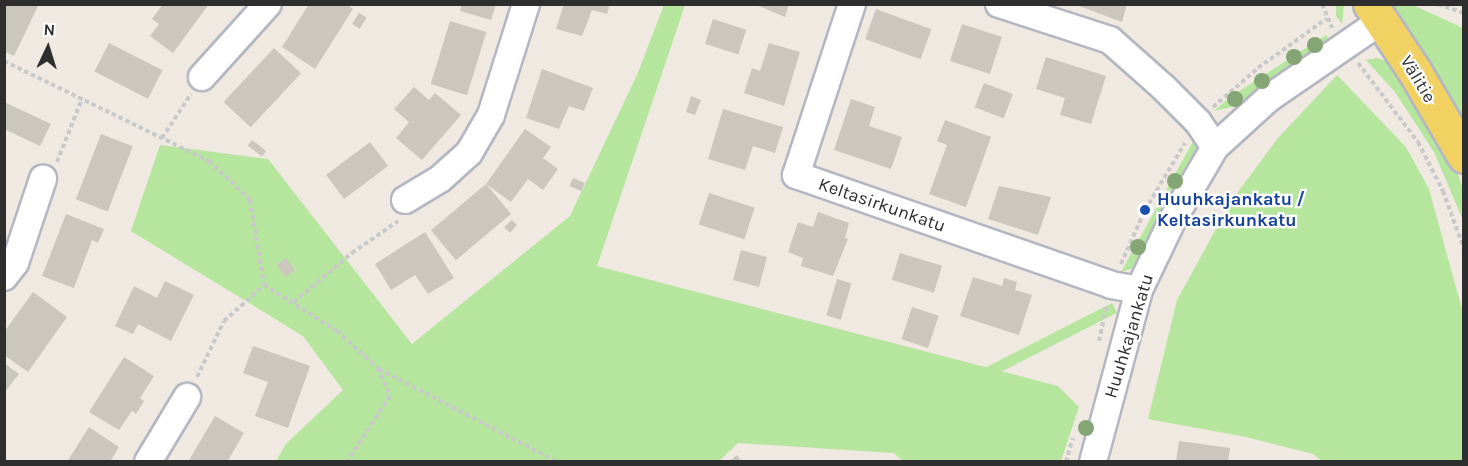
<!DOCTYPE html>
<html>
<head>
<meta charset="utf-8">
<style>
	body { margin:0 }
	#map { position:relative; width:1468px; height:466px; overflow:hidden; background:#efe9e1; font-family:Karla,sans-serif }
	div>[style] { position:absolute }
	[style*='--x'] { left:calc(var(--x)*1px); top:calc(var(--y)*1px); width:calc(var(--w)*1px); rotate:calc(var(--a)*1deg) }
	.green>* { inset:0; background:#b6e59e; transform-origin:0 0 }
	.building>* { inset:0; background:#cbc7bf; transform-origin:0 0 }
	.path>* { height:4px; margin-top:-2px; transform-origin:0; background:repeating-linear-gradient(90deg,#c9c9c9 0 4.5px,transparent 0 7.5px) }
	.roads { filter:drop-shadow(2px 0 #b4b7c1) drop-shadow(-2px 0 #b4b7c1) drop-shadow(0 2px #b4b7c1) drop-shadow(0 -2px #b4b7c1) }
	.minor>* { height:26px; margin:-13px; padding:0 13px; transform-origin:13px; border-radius:13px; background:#fff }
	.major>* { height:33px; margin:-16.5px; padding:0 16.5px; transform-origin:16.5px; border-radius:16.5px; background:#f2d163 }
	.trees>* { width:16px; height:16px; margin:-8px; border-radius:50%; background:#84a574 }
	.dots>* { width:16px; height:16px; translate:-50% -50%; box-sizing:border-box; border:3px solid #fff; border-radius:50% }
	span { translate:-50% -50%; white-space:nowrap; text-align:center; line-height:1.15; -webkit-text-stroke:4.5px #fff; paint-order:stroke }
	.street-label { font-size:18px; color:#2e2e2e }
	.transit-label { font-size:18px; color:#164399; font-weight:700 }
	.left { translate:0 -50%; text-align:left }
	.frame { position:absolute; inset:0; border:6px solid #2e2e2e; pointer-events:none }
	.north { position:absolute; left:18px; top:18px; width:60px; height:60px; -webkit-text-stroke:4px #fff; paint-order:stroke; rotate:4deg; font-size:16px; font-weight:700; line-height:24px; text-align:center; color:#2e2e2e }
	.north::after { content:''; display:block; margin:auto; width:21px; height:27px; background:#2e2e2e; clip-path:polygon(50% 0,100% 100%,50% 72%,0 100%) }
</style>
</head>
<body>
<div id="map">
	<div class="green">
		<div style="clip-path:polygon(664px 5px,685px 5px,597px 266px,1058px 386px,1079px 407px,1061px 461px,903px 461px,894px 453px,738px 443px,718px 462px,276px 461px,286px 444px,343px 390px,303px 336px,131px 231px,160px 145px,268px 159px,412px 344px,570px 216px,637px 75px)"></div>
		<div style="clip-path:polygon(1336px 5px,1344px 5px,1342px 24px,1336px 16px)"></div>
		<div style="clip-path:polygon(1392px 5px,1413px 5px,1463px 28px,1463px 127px,1411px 31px)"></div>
		<div style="clip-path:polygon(1326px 35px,1329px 39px,1235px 106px,1214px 111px,1230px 97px)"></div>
		<div style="clip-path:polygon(1377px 58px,1390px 62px,1454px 163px,1463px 189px,1463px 220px,1434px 152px,1395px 92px,1366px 60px)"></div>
		<div style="clip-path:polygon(1337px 75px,1406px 147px,1429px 189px,1463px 313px,1463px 461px,1322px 461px,1313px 454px,1246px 437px,1148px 419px,1177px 300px,1232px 200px,1278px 138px)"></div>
		<div style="clip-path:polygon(1195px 138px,1196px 149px,1134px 268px,1121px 272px)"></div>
		<div style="left:1112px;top:303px;width:11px;height:164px;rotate:63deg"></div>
	</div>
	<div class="building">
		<div style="clip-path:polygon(4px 4px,38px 6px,14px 56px,4px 51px)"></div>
		<div style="clip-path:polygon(163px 4px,209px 4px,173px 53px,150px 36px,159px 24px,152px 19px)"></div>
		<div style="clip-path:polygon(309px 4px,346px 4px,353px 9px,315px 69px,282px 47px)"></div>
		<div style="clip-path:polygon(462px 4px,496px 4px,491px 20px,460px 11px)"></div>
		<div style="clip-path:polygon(564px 4px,610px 4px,607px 14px,592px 10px,582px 36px,556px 29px)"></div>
		<div style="clip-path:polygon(754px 4px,789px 4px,785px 17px)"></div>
		<div style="clip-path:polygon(1074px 4px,1127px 4px,1122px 22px)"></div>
		<div style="left:876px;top:9px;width:59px;height:32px;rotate:20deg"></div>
		<div style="left:359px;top:13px;width:9px;height:13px;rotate:32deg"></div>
		<div style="left:713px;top:19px;width:35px;height:26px;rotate:18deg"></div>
		<div style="left:450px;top:21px;width:38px;height:66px;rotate:17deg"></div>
		<div style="left:962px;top:24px;width:42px;height:39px;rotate:18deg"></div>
		<div style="left:109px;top:43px;width:60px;height:32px;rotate:27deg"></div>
		<div style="clip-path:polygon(769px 43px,800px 52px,784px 106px,744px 93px,752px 68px,760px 71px)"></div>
		<div style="left:274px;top:48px;width:37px;height:74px;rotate:43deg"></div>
		<div style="clip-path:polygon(1046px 57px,1106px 76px,1091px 124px,1060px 115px,1065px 98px,1036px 89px)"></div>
		<div style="clip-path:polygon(542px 69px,593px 88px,584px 111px,569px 106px,559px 129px,526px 118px)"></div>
		<div style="left:984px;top:83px;width:31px;height:26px;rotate:21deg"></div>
		<div style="clip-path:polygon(414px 87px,429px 100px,435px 93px,461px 115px,422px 160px,396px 138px,409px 122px,394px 109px)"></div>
		<div style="clip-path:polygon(691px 96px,701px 100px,695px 115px,686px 112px)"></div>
		<div style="clip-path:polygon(851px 99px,875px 107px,869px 126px,902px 137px,891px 169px,834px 150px)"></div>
		<div style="clip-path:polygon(4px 102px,51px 124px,40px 146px,4px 129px)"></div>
		<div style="clip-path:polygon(723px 109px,783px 127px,775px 153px,753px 146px,745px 170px,708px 159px)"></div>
		<div style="clip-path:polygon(945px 120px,991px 137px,966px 207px,929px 194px,947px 145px,937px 141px)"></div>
		<div style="clip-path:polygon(525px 129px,551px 147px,543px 158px,558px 169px,543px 190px,528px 179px,511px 202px,486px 184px)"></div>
		<div style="left:101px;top:134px;width:34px;height:70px;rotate:21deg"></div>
		<div style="left:252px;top:140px;width:18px;height:7px;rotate:38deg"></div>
		<div style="left:370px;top:142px;width:30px;height:55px;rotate:53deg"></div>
		<div style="left:573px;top:178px;width:13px;height:9px;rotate:23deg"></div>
		<div style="left:486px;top:184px;width:39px;height:72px;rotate:50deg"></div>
		<div style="clip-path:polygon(999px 186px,1051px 197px,1038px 235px,988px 219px)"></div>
		<div style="left:709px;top:193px;width:48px;height:33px;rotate:18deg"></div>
		<div style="clip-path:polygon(818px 212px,849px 223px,845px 238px,848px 239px,833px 276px,801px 266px,803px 258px,788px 252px,798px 222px,813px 227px)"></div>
		<div style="clip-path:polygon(66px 214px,104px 229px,98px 243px,92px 240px,74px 288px,42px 276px)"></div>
		<div style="clip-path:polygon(512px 220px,517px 225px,510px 233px,504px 227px)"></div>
		<div style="clip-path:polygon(425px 232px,454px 278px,428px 294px,415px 275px,391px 290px,375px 264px)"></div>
		<div style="left:741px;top:250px;width:27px;height:31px;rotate:15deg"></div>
		<div style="left:900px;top:253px;width:44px;height:28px;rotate:17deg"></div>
		<div style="left:286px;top:258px;width:15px;height:12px;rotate:53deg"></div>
		<div style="clip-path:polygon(973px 277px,1002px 286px,1004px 278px,1017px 282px,1015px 290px,1032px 295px,1019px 335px,960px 316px)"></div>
		<div style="left:837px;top:279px;width:15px;height:38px;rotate:16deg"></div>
		<div style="clip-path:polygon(165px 281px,194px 295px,171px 341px,138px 324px,133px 334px,115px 326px,134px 286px,157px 298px)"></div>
		<div style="clip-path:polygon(33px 292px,67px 317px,28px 372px,4px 355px,4px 332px)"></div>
		<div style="left:912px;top:307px;width:28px;height:34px;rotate:18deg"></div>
		<div style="clip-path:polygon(253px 346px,310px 366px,288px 428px,255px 416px,268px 382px,243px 373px)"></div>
		<div style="clip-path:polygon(124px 357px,154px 376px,140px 398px,144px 401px,136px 414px,132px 411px,119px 430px,89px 412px)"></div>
		<div style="clip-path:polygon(4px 363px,19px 374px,4px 393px)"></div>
		<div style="clip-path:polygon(215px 416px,244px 433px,227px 462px,188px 462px)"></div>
		<div style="clip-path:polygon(89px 427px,119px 447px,110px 462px,67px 462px)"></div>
		<div style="clip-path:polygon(1179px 441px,1230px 448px,1228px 462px,1176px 462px)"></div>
		<div style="clip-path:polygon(737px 455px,742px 462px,729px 462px)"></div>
	</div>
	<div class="path">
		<div style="--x:1322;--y:4;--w:26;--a:67"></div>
		<div style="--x:1438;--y:4;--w:28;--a:19"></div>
		<div style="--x:4;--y:61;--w:228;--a:26"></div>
		<div style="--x:209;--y:161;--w:57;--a:43.6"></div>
		<div style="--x:250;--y:200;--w:86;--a:80.6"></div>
		<div style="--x:264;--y:285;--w:86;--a:32.2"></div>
		<div style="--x:337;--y:331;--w:55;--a:42.1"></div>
		<div style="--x:378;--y:368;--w:30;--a:67"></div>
		<div style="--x:390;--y:396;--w:79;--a:123.1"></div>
		<div style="--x:1358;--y:63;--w:99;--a:52.8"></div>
		<div style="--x:1418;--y:142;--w:55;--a:63"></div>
		<div style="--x:1443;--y:191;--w:62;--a:70.1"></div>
		<div style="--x:1213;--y:107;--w:60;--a:-40.9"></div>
		<div style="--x:1258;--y:68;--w:84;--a:-35.8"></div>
		<div style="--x:162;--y:138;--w:53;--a:-56.6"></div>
		<div style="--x:57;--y:162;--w:68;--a:-68.4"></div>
		<div style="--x:1121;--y:264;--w:59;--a:-66"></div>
		<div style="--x:1145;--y:210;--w:78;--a:-59.2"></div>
		<div style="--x:294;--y:302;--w:76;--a:-40.2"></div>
		<div style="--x:352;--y:253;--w:56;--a:-34.8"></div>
		<div style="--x:1099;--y:341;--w:35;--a:-78"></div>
		<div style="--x:379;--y:369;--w:202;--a:27.5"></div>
		<div style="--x:197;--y:377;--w:62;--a:-64.3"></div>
		<div style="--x:224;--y:321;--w:54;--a:-42"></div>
		<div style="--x:1066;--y:462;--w:25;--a:-74"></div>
	</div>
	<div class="roads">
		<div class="minor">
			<div style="--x:852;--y:4;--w:180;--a:108.1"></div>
			<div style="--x:796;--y:175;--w:334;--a:19.2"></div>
			<div style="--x:1111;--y:285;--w:28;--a:10"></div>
			<div style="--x:999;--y:4;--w:117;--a:18"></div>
			<div style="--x:1110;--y:40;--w:71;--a:41.6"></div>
			<div style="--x:1163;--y:87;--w:49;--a:45"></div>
			<div style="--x:1198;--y:122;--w:30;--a:56"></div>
			<div style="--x:202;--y:77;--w:98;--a:-47.9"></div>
			<div style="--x:405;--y:200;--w:41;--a:-31"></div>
			<div style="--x:440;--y:179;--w:39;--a:-42"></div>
			<div style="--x:469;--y:153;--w:44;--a:-59.9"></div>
			<div style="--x:491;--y:115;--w:116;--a:-72.5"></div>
			<div style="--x:4;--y:277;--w:18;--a:-52"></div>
			<div style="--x:15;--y:263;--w:89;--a:-71.6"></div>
			<div style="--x:148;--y:462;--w:76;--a:-59"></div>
			<div style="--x:1093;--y:462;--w:178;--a:-75"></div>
			<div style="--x:1139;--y:290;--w:79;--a:-64.4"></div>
			<div style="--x:1173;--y:219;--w:83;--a:-59.7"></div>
			<div style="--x:1215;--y:147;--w:73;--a:-42.2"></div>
			<div style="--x:1269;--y:98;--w:136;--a:-34.5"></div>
		</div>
		<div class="major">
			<div style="--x:1370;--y:4;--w:82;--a:56.5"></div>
			<div style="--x:1415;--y:72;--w:97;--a:59.7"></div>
		</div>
	</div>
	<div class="trees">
		<div style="left:1315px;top:45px"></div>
		<div style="left:1294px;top:57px"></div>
		<div style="left:1262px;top:81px"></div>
		<div style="left:1235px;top:99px"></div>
		<div style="left:1175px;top:181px"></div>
		<div style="left:1138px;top:247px"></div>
		<div style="left:1086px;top:428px"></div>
	</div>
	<div class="dots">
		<div style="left:1145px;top:210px;background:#1a4fb4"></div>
	</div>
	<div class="street-label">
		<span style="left:1418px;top:79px;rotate:59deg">Välitie</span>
		<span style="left:882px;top:205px;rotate:19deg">Keltasirkunkatu</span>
		<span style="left:1129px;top:336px;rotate:-73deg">Huuhkajankatu</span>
	</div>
	<div class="transit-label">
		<span class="left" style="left:1157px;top:210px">Huuhkajankatu /<br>Keltasirkunkatu</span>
	</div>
	<div class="frame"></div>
	<div class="north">N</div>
</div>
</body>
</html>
